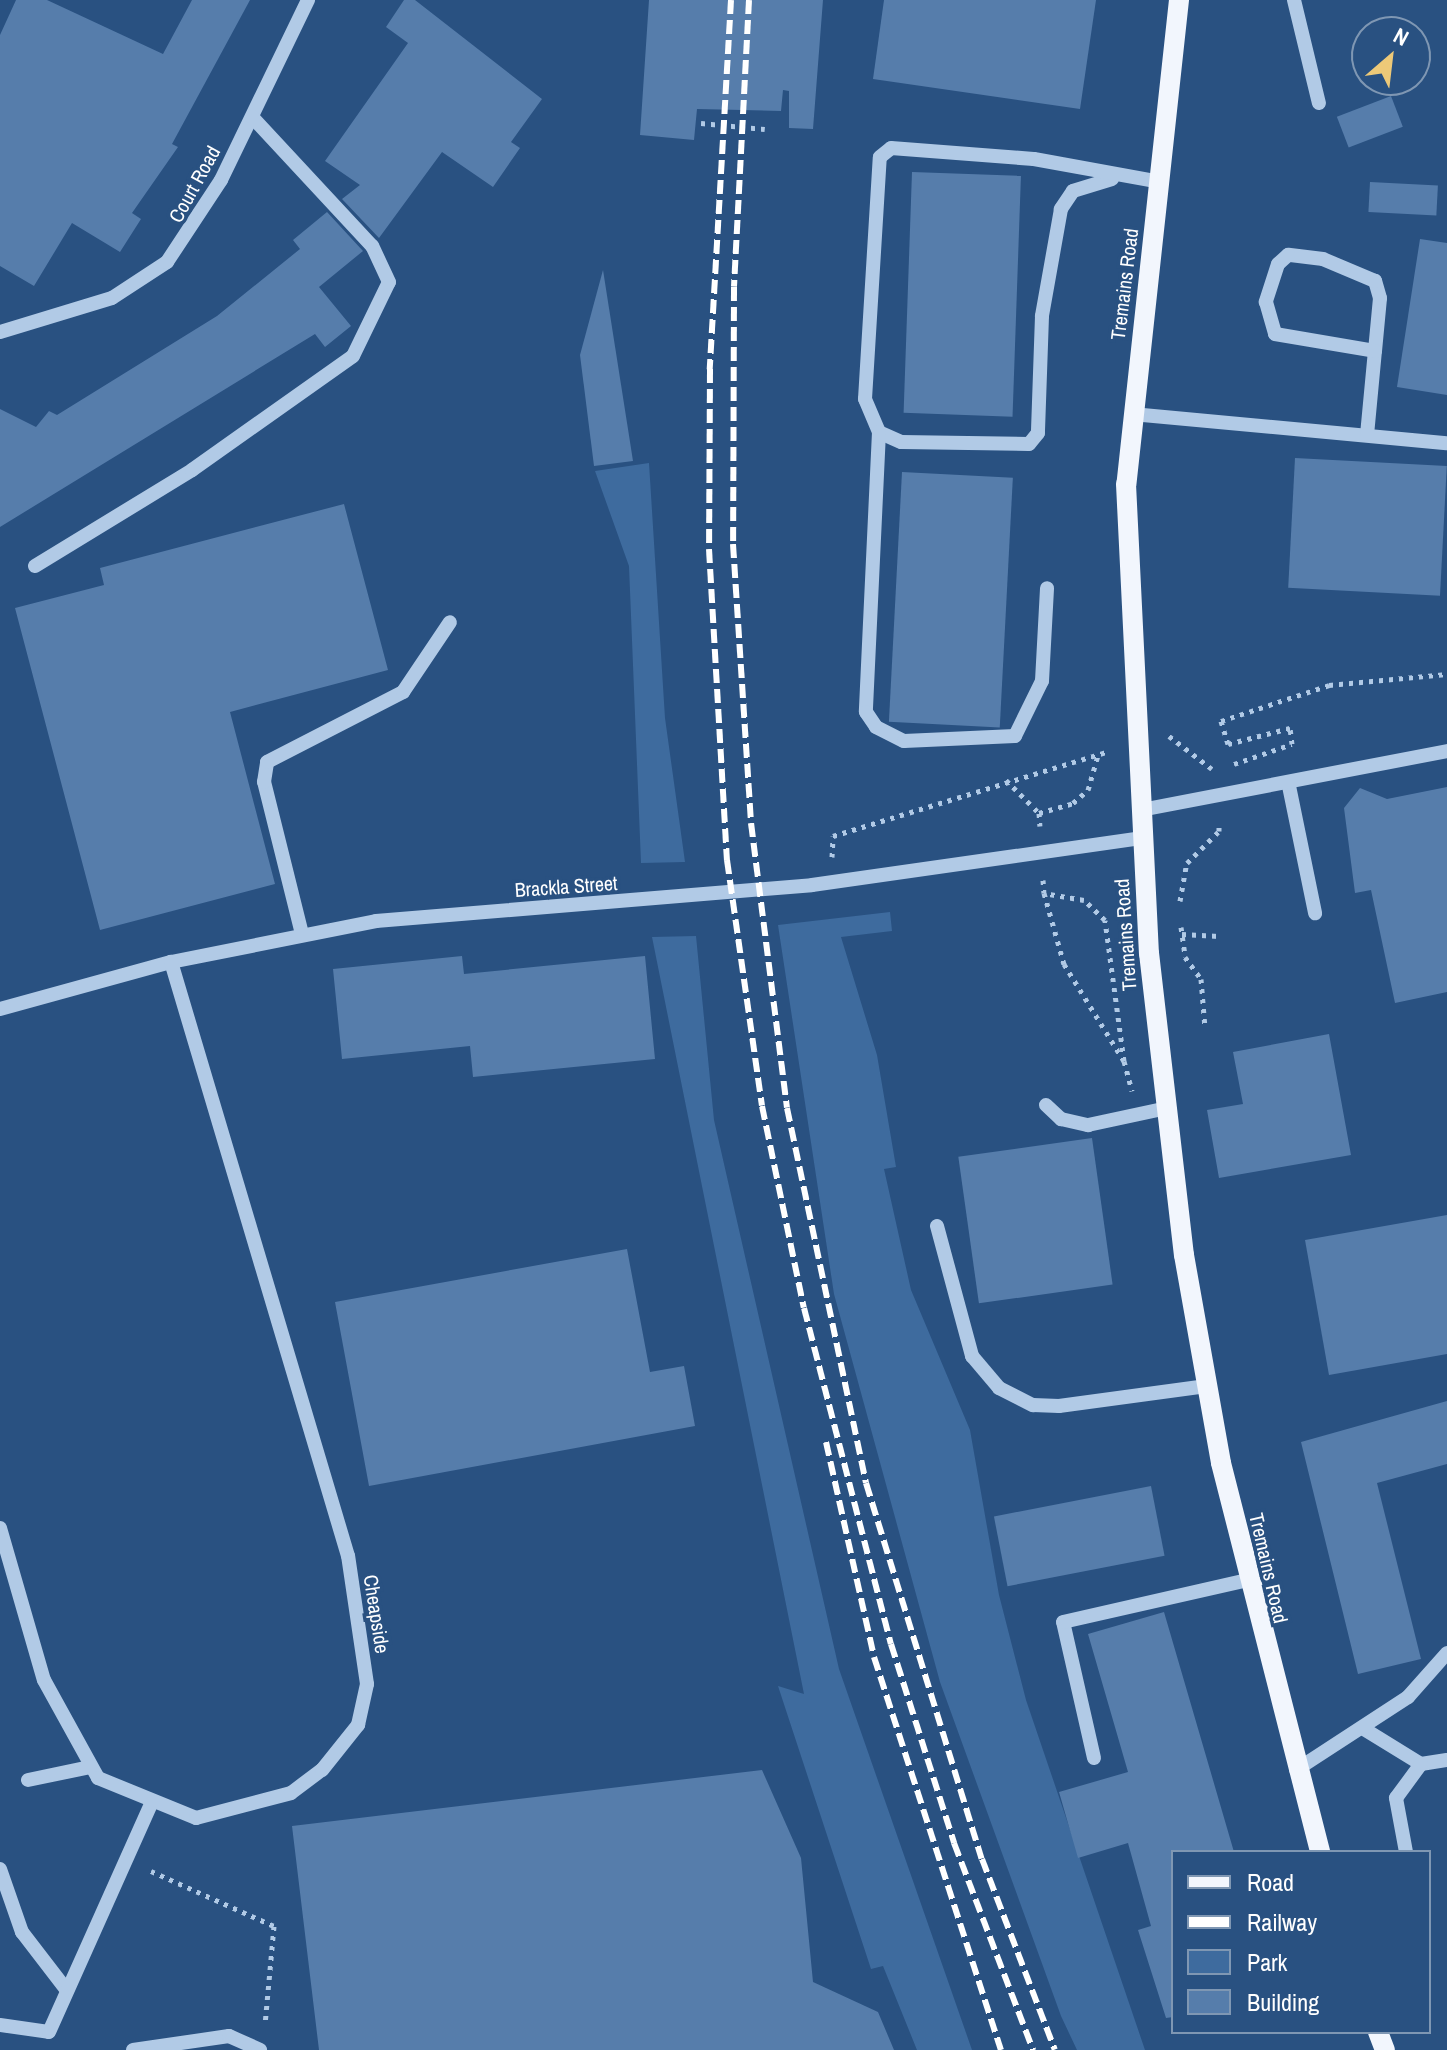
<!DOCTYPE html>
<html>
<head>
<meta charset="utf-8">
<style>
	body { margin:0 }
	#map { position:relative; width:1447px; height:2050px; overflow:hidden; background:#295181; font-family:"Archivo Narrow",sans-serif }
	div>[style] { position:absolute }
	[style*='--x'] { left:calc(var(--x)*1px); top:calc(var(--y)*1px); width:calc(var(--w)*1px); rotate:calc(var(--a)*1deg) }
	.green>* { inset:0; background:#3e6b9e }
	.building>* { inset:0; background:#567dab; transform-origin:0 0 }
	.path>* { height:5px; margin-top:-2.5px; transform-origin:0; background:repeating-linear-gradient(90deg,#b1cae6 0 4px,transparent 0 10px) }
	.minor>* { height:14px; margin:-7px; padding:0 7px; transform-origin:7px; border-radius:7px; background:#b1cae6 }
	.major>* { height:20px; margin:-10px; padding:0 10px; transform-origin:10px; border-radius:10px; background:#f2f6fd }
	.rail>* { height:6px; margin-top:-3px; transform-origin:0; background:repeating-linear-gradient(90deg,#fff 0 14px,transparent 0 20px) }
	span { translate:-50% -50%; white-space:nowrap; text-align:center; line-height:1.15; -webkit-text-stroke:7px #295181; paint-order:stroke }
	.street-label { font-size:20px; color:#fff }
	.legend { position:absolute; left:1171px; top:1850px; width:260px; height:184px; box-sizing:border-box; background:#295181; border:2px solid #7f97b3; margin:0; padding:10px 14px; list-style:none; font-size:24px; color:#fff }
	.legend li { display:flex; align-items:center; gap:16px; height:40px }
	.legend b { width:40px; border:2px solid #7f97b3 }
	.north { position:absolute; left:1351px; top:16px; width:80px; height:80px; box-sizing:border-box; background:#295181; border:2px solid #7f97b3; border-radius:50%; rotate:28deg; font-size:22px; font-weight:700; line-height:32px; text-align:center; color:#fff }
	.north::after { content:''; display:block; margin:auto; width:28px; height:36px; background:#edc978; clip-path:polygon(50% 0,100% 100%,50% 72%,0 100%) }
</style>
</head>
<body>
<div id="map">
	<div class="green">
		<div style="clip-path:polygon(649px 463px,665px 718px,685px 862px,641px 863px,629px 566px,595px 471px)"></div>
		<div style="clip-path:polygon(890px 912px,892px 931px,841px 937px,877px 1055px,896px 1167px,884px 1169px,911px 1290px,970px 1430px,999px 1595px,1026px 1700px,1145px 2050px,1077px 2050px,1061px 2016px,940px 1682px,834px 1294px,778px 925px)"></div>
		<div style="clip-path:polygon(696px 936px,714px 1120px,839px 1669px,972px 2050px,917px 2050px,883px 1966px,871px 1969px,778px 1686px,804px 1694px,652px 937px)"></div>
	</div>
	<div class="building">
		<div style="clip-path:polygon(16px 0,47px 0,163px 54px,192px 0,250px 0,172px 144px,178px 147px,132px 213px,141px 219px,120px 252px,72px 223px,34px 286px,0 266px,0 35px)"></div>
		<div style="clip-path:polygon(404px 0,415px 0,542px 99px,511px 142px,520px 148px,493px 187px,442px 152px,379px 238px,342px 199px,360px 185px,325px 161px,408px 43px,386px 27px)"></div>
		<div style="clip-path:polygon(649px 0,823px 0,813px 129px,789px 128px,789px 91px,783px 90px,781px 111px,697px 109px,694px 140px,640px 135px)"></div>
		<div style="clip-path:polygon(884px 0,1096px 0,1080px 109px,873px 79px)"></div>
		<div style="left:1391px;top:96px;width:33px;height:58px;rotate:69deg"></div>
		<div style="left:912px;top:172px;width:109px;height:241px;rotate:2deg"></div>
		<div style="left:1370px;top:182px;width:68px;height:30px;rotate:3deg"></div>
		<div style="clip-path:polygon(327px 212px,363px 251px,319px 287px,351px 326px,325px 347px,315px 334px,0 527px,0 409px,36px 427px,49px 411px,57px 415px,217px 316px,300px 249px,293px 240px)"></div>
		<div style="clip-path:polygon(1420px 239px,1447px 243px,1447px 395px,1397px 387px)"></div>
		<div style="clip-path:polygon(603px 270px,633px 461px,594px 466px,580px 355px)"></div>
		<div style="left:1295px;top:458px;width:152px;height:130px;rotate:3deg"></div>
		<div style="left:902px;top:472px;width:111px;height:250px;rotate:3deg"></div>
		<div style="clip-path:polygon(344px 504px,388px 670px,230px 712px,275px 884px,100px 930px,15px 608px,104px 585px,100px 568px)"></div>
		<div style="clip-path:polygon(1447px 787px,1447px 992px,1395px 1003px,1371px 890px,1355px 893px,1344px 808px,1360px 788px,1387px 799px)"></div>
		<div style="clip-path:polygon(462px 956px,464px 974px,645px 956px,655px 1059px,473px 1077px,470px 1046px,342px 1059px,333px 969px)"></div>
		<div style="clip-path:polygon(1329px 1034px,1351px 1155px,1219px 1178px,1207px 1110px,1243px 1104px,1233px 1052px)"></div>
		<div style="left:1092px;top:1138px;width:148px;height:135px;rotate:82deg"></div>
		<div style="clip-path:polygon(1447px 1215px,1447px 1354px,1329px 1375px,1305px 1240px)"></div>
		<div style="clip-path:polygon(627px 1249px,650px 1372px,684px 1366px,695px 1426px,369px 1486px,335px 1302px)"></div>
		<div style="clip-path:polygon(1447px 1401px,1447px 1464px,1377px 1483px,1421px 1659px,1358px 1674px,1301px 1442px)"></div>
		<div style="left:1151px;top:1486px;width:71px;height:160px;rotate:79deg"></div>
		<div style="clip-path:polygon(1164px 1612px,1234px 1852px,1173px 1852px,1173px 2017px,1166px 2018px,1138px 1930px,1151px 1926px,1128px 1843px,1078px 1858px,1059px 1792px,1128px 1772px,1088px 1634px)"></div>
		<div style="clip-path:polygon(762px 1770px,801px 1858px,813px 1982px,878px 2012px,894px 2050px,319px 2050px,292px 1826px)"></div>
	</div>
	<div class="path">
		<div style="--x:701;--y:123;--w:64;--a:5.4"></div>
		<div style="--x:1169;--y:736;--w:54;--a:37.5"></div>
		<div style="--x:1234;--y:764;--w:61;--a:-19"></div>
		<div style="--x:1292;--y:744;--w:16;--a:-97"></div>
		<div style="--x:1290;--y:728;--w:64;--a:165.5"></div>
		<div style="--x:1228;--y:744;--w:24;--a:-107"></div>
		<div style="--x:1221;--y:721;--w:114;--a:-18.4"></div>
		<div style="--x:1329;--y:685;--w:119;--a:-5.3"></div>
		<div style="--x:1006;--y:780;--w:47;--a:45"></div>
		<div style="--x:1039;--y:813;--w:35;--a:-16"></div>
		<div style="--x:1073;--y:803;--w:20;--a:-41"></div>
		<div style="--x:1088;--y:790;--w:37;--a:-74"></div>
		<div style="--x:1039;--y:813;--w:13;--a:86"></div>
		<div style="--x:832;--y:857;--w:21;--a:-87"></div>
		<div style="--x:833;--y:836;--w:289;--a:-17.1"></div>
		<div style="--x:1043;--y:880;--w:13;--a:86"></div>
		<div style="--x:1044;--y:893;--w:74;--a:74.3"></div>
		<div style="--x:1064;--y:964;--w:114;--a:58.3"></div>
		<div style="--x:1124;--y:1061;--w:142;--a:-97.7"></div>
		<div style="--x:1105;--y:920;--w:29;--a:-136"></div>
		<div style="--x:1084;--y:900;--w:41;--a:-170.1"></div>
		<div style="--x:1180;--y:901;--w:39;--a:-80"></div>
		<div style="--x:1187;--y:863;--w:45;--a:-45"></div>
		<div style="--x:1219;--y:831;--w:9;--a:-90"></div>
		<div style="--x:1181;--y:927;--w:30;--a:82"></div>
		<div style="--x:1185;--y:957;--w:27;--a:54"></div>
		<div style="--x:1201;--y:979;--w:49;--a:85.3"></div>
		<div style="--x:1182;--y:934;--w:37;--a:3"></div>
		<div style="--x:1124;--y:1061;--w:31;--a:75"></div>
		<div style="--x:151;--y:1871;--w:135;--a:24.1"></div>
		<div style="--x:274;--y:1926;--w:98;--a:95.2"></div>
	</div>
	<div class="minor">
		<div style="--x:1294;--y:0;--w:106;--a:76.4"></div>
		<div style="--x:1112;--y:179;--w:41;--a:162.9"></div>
		<div style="--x:1073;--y:191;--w:22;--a:124"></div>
		<div style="--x:1061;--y:209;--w:109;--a:100.1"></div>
		<div style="--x:1042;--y:316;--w:117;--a:92"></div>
		<div style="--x:1038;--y:433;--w:14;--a:129"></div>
		<div style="--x:1029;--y:444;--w:128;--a:-179.1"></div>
		<div style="--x:901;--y:442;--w:24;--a:-156"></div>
		<div style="--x:879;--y:432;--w:36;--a:-113"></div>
		<div style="--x:865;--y:399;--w:242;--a:-86.5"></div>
		<div style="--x:880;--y:157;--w:14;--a:-39"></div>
		<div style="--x:891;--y:148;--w:143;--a:4.4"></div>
		<div style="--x:1034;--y:159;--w:128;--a:10.3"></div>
		<div style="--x:0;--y:332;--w:117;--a:-16.9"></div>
		<div style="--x:112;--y:298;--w:66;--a:-33.2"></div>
		<div style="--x:167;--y:262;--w:98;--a:-56.6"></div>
		<div style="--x:221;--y:180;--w:200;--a:-64.2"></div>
		<div style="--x:1132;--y:414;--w:316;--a:5.3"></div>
		<div style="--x:879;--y:432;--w:280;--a:92.7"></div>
		<div style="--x:866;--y:712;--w:18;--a:56"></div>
		<div style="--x:876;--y:727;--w:31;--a:27"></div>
		<div style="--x:904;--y:741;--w:111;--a:-2.6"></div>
		<div style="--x:1015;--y:736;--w:61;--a:-63.9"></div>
		<div style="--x:1042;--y:681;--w:93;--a:-86.9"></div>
		<div style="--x:1367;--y:435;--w:84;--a:-84.6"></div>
		<div style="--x:1375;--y:351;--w:53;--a:-84.6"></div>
		<div style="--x:1380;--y:298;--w:18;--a:-106"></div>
		<div style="--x:1375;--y:281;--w:56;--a:-157.1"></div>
		<div style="--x:1323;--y:259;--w:35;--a:-173"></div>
		<div style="--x:1288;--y:255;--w:13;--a:138"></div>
		<div style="--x:1278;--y:264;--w:40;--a:108"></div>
		<div style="--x:1266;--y:302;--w:33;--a:74"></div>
		<div style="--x:1275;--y:334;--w:101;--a:9.6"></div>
		<div style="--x:35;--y:566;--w:184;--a:-31.4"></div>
		<div style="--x:192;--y:470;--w:197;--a:-35.3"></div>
		<div style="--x:353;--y:356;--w:82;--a:-64.1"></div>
		<div style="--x:389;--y:282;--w:40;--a:-115"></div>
		<div style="--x:372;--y:246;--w:176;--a:-132.9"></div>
		<div style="--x:1289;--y:786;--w:130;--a:78.4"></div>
		<div style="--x:1141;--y:810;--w:312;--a:-10.9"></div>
		<div style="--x:302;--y:934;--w:157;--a:-104"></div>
		<div style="--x:264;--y:782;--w:20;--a:-81"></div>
		<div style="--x:267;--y:762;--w:153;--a:-27.2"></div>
		<div style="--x:403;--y:692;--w:84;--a:-56.1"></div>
		<div style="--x:0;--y:1009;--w:177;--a:-15.4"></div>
		<div style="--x:171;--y:962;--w:209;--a:-11.3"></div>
		<div style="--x:376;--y:921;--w:437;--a:-4.7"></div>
		<div style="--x:812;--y:885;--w:334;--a:-8.1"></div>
		<div style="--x:1046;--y:1105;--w:21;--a:43"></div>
		<div style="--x:1061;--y:1119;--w:28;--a:13"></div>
		<div style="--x:1088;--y:1125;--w:81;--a:-12.1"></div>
		<div style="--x:937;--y:1226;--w:135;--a:74.9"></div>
		<div style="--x:972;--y:1356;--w:42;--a:49.8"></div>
		<div style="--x:999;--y:1388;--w:38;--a:27"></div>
		<div style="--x:1033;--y:1405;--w:26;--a:2"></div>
		<div style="--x:1059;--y:1406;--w:149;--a:-7.7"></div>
		<div style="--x:0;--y:1528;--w:158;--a:73.9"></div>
		<div style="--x:44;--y:1680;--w:112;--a:61.1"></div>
		<div style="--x:98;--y:1778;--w:106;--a:22.2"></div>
		<div style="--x:196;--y:1818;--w:98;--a:-14.7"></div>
		<div style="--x:291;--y:1793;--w:39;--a:-37"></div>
		<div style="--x:322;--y:1770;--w:58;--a:-51.3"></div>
		<div style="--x:358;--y:1725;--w:42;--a:-77.6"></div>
		<div style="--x:367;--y:1684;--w:129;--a:-98.4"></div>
		<div style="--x:348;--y:1556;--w:620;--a:-106.59"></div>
		<div style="--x:1364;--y:1729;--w:67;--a:31.6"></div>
		<div style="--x:1421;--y:1764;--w:26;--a:-9"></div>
		<div style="--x:1094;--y:1758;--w:139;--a:-102.8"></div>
		<div style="--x:1063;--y:1622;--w:190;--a:-12.8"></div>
		<div style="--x:1296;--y:1770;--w:134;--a:-33.1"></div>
		<div style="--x:1408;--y:1697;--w:59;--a:-48.4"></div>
		<div style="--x:28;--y:1780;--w:63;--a:-11.8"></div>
		<div style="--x:1406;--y:1852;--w:55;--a:-100.5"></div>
		<div style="--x:1396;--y:1798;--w:42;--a:-53.7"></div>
		<div style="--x:0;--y:1869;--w:67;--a:70.8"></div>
		<div style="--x:22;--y:1932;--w:71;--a:52.5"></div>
		<div style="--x:0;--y:2025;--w:49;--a:8.1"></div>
		<div style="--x:49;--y:2032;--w:250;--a:-65.9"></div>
		<div style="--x:133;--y:2050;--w:97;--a:-8.3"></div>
		<div style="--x:229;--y:2036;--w:34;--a:24"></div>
	</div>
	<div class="major">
		<div style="--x:1179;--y:0;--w:487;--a:96.2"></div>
		<div style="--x:1126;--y:484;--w:470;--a:87.2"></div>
		<div style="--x:1149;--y:953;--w:304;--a:83.4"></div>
		<div style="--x:1184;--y:1255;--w:211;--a:79.9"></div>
		<div style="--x:1221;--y:1463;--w:401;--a:75.7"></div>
		<div style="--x:1378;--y:2032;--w:19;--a:69"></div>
	</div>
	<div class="rail">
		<div style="--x:731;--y:0;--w:370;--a:93.3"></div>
		<div style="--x:710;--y:369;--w:180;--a:90.3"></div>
		<div style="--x:709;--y:549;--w:312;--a:86.7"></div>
		<div style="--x:727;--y:860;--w:248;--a:81.9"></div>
		<div style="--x:762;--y:1106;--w:206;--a:78.3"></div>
		<div style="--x:804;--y:1308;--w:347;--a:75.5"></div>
		<div style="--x:891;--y:1644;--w:209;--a:72.4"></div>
		<div style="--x:954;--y:1843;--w:222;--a:69.1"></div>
		<div style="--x:749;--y:0;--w:287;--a:93"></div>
		<div style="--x:734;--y:287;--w:257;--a:90.2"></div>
		<div style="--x:733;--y:544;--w:280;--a:86.3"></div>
		<div style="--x:751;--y:823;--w:287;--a:82.8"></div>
		<div style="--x:787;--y:1108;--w:383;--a:78.1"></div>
		<div style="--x:866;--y:1483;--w:393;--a:72.9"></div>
		<div style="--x:982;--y:1859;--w:204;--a:69.1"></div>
		<div style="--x:826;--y:1442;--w:220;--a:77.4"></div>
		<div style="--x:874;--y:1657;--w:413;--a:72.1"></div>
	</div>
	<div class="street-label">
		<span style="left:194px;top:184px;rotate:-61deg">Court Road</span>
		<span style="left:1124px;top:284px;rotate:-83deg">Tremains Road</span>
		<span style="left:566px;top:886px;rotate:-4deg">Brackla Street</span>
		<span style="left:1125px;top:935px;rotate:-94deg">Tremains Road</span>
		<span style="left:1269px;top:1568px;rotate:77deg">Tremains Road</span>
		<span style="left:377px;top:1614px;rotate:81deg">Cheapside</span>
	</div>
	<ul class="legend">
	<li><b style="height:10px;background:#f2f6fd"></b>Road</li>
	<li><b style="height:10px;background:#fff"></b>Railway</li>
	<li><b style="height:22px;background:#3e6b9e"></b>Park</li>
	<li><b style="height:22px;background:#567dab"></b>Building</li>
	</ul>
	<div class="north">N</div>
</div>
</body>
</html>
